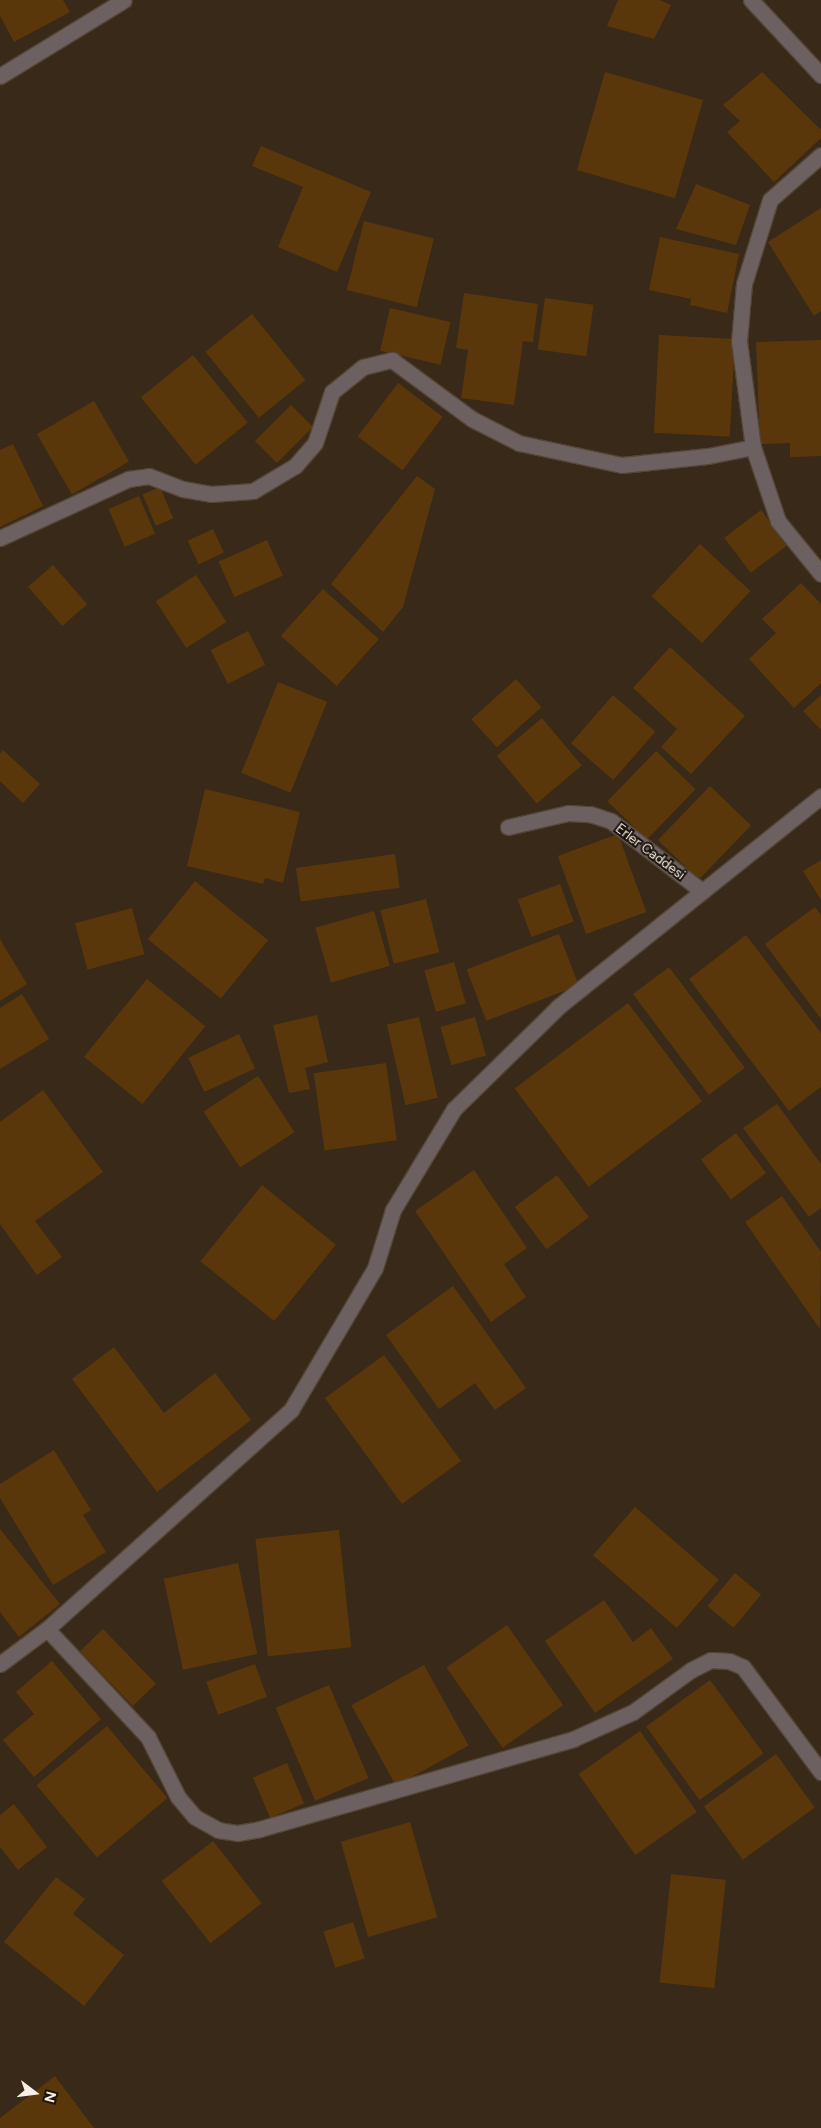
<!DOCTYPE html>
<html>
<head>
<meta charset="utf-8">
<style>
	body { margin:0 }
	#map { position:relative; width:821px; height:2128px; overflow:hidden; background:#392918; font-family:Figtree,sans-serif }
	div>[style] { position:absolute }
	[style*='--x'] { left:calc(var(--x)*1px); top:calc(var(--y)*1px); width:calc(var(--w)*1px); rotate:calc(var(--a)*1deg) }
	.building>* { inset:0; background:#5a370a; transform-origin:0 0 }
	.roads { filter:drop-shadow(1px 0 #544535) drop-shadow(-1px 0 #544535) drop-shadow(0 1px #544535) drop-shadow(0 -1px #544535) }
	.street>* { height:15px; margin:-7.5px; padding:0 7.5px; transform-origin:7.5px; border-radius:7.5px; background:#6d6061 }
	span { translate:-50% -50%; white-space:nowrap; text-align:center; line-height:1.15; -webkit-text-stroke:4px #1b130c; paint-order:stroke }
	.street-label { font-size:14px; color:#faefe4 }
	.north { position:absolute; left:10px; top:2068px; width:50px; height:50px; -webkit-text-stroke:4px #1b130c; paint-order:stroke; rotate:105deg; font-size:14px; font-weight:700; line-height:20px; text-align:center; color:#faefe4 }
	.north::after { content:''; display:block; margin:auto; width:18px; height:22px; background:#faefe4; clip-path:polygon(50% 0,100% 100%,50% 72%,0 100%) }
</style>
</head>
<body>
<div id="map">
	<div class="building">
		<div style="clip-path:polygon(0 0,63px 0,70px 12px,14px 42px,0 16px)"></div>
		<div style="clip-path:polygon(618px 0,659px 0,671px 5px,654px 39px,607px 26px)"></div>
		<div style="left:605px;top:72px;width:102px;height:102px;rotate:16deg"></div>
		<div style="clip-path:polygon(762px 72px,821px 130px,821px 138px,774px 182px,727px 132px,740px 121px,723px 105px)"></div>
		<div style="clip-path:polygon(261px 146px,371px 192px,337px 272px,278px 247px,303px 187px,252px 166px)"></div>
		<div style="clip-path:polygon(696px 184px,750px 205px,736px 245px,676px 229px)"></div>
		<div style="clip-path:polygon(821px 208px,821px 311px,814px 316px,768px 242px)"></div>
		<div style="left:364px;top:221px;width:72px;height:71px;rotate:14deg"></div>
		<div style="clip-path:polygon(660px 237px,739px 254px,727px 313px,690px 305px,691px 299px,649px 290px)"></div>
		<div style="clip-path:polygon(464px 293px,538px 304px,533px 342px,523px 341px,514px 405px,461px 398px,468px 350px,456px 348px)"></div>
		<div style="left:545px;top:298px;width:49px;height:52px;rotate:8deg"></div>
		<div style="left:390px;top:308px;width:62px;height:44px;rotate:13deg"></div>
		<div style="left:252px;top:314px;width:85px;height:60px;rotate:51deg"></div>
		<div style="left:659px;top:335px;width:76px;height:98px;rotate:3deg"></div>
		<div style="clip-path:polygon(821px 340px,821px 456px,790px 457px,790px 443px,760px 444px,756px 342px)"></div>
		<div style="left:193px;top:355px;width:87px;height:67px;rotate:51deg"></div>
		<div style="left:398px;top:383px;width:56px;height:67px;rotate:37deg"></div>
		<div style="left:94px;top:401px;width:70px;height:66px;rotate:60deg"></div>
		<div style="left:291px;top:405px;width:31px;height:51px;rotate:45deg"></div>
		<div style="clip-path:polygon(13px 444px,43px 506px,0 527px,0 450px)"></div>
		<div style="clip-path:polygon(417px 476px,435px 489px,403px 607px,383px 632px,331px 584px)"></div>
		<div style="left:160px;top:487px;width:34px;height:19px;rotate:67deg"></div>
		<div style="left:139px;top:496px;width:41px;height:33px;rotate:67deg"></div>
		<div style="left:761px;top:510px;width:44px;height:46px;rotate:53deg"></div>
		<div style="left:213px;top:529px;width:26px;height:28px;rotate:65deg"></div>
		<div style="left:267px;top:540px;width:39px;height:53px;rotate:66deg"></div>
		<div style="left:700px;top:544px;width:69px;height:71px;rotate:43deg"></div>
		<div style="left:53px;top:565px;width:52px;height:33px;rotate:49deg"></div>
		<div style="left:196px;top:575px;width:56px;height:48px;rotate:57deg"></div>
		<div style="clip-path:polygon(801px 583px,821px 604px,821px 683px,794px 708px,749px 659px,776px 633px,762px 619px)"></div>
		<div style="left:323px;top:589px;width:75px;height:63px;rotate:42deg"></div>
		<div style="left:248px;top:631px;width:38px;height:42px;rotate:63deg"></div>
		<div style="clip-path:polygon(670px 647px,745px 716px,691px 774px,661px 747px,677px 729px,633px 688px)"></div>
		<div style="left:516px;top:679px;width:38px;height:60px;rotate:48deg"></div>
		<div style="left:278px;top:682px;width:53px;height:98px;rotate:22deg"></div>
		<div style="left:613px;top:695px;width:56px;height:64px;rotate:41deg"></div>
		<div style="clip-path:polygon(821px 695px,821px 730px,803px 711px)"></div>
		<div style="left:542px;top:718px;width:62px;height:59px;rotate:50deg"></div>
		<div style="clip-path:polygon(3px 750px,40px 784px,23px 803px,0 781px,0 754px)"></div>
		<div style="left:656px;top:751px;width:55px;height:70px;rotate:44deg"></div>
		<div style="left:710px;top:786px;width:57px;height:75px;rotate:44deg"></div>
		<div style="clip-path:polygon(205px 789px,300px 812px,283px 883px,265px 878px,263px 884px,187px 866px)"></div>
		<div style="left:618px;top:834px;width:83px;height:64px;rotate:70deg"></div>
		<div style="left:395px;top:854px;width:34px;height:100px;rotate:82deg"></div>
		<div style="clip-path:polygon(821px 860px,821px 900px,803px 871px)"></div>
		<div style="left:195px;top:881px;width:94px;height:75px;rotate:39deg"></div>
		<div style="left:560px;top:884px;width:40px;height:45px;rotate:70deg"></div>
		<div style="left:426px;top:899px;width:55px;height:47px;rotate:76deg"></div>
		<div style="clip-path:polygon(815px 907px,821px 915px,821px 1019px,765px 944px)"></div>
		<div style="left:132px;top:908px;width:48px;height:59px;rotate:75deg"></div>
		<div style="left:374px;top:911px;width:57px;height:61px;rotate:74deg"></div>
		<div style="left:559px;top:934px;width:55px;height:99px;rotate:69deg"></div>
		<div style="clip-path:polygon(746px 935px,821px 1033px,821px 1087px,789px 1111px,689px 979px)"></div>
		<div style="clip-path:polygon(0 939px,27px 984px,0 1001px)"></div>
		<div style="left:454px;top:962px;width:43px;height:31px;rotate:74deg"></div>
		<div style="left:669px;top:967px;width:126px;height:45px;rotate:53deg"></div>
		<div style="left:147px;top:979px;width:75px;height:100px;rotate:39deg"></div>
		<div style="clip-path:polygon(22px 994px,49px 1039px,0 1069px,0 1008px)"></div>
		<div style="left:628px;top:1003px;width:123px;height:142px;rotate:53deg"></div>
		<div style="clip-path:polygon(317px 1015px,328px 1062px,305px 1068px,310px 1089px,289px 1093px,273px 1025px)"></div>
		<div style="left:419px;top:1017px;width:83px;height:33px;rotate:77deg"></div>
		<div style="left:475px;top:1017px;width:40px;height:36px;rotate:74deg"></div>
		<div style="left:239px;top:1034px;width:38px;height:56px;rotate:65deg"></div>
		<div style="left:386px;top:1063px;width:78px;height:73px;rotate:82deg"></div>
		<div style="left:258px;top:1076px;width:67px;height:65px;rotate:57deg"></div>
		<div style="clip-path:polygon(43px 1090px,103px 1172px,35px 1221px,62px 1257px,37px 1275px,0 1224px,0 1122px)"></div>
		<div style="clip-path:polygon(777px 1104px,821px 1164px,821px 1208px,809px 1217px,743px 1128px)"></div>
		<div style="left:736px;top:1133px;width:50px;height:44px;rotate:53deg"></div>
		<div style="clip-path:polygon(474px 1170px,527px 1248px,504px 1264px,526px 1297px,491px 1322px,415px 1211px)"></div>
		<div style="left:557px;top:1175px;width:53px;height:53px;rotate:53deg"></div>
		<div style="left:262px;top:1185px;width:95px;height:98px;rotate:39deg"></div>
		<div style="clip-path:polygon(782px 1196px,821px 1252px,820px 1329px,745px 1222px)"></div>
		<div style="clip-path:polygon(453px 1286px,526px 1388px,495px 1410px,475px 1383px,439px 1409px,386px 1335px)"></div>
		<div style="clip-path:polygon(114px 1347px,164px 1413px,215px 1373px,251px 1420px,157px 1492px,72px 1379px)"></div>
		<div style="left:384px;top:1355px;width:131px;height:73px;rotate:54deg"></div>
		<div style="clip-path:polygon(54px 1450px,91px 1510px,83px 1515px,106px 1552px,53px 1585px,0 1498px,0 1484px)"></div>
		<div style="left:635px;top:1507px;width:111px;height:64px;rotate:41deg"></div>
		<div style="clip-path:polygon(0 1529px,60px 1604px,19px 1637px,0 1612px)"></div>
		<div style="left:339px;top:1530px;width:118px;height:84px;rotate:84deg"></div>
		<div style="left:238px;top:1563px;width:93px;height:76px;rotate:78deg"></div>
		<div style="left:735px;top:1573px;width:34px;height:43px;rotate:40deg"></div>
		<div style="clip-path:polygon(604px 1600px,633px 1642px,651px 1628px,673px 1659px,595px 1713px,545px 1641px)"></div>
		<div style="left:507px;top:1625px;width:98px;height:74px;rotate:55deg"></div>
		<div style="left:103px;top:1629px;width:76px;height:32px;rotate:46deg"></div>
		<div style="clip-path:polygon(52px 1661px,101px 1719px,34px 1777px,3px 1740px,34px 1714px,16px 1692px)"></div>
		<div style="left:255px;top:1664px;width:35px;height:52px;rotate:70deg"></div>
		<div style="left:424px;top:1665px;width:92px;height:83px;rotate:61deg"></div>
		<div style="left:710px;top:1680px;width:91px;height:79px;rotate:54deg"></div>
		<div style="left:329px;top:1685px;width:101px;height:58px;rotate:67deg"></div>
		<div style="left:107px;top:1726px;width:94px;height:92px;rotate:50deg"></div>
		<div style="left:640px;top:1731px;width:99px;height:75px;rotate:55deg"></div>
		<div style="left:776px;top:1754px;width:66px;height:89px;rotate:54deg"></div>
		<div style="left:287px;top:1763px;width:44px;height:37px;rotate:67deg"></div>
		<div style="clip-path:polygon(14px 1804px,47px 1847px,18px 1870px,0 1847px,0 1815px)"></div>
		<div style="left:410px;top:1822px;width:99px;height:72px;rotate:74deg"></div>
		<div style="left:213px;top:1841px;width:79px;height:65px;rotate:52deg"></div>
		<div style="left:671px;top:1874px;width:55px;height:109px;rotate:6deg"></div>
		<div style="clip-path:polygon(56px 1877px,85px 1899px,73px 1914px,124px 1955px,84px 2006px,4px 1942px)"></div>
		<div style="left:353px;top:1922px;width:38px;height:31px;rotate:72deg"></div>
		<div style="clip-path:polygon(55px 2076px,94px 2128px,0 2128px,0 2118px)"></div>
	</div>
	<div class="roads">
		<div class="street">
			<div style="--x:751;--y:0;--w:103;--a:47"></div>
			<div style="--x:0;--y:76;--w:145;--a:-31.5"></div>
			<div style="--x:821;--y:155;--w:68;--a:138.6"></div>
			<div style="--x:770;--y:200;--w:88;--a:107.2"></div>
			<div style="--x:744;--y:284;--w:57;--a:95"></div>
			<div style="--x:739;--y:341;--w:107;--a:82.5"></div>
			<div style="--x:753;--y:447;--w:78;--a:71.3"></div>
			<div style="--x:778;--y:521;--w:68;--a:50.9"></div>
			<div style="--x:0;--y:538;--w:141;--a:-24.7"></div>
			<div style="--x:128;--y:479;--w:21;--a:-8"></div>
			<div style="--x:149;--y:476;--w:36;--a:21"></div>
			<div style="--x:183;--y:489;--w:28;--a:10"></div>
			<div style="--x:211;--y:494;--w:42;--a:-4.1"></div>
			<div style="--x:253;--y:491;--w:49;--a:-30.8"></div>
			<div style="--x:295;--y:466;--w:30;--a:-49"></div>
			<div style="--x:315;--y:443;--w:54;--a:-71.6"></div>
			<div style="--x:332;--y:392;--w:40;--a:-39"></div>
			<div style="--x:363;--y:367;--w:30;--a:-14"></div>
			<div style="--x:392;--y:360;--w:99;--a:36.4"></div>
			<div style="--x:472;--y:419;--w:53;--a:27.1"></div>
			<div style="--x:519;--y:443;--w:105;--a:12.1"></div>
			<div style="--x:622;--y:465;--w:86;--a:-6"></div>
			<div style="--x:708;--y:456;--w:46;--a:-11.3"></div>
			<div style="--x:508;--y:827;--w:62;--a:-13.1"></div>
			<div style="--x:568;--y:813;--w:22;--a:3"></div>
			<div style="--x:590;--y:814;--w:22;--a:18"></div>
			<div style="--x:611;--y:821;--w:115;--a:37.6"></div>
			<div style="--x:47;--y:1629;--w:148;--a:46.9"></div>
			<div style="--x:148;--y:1737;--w:67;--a:63.4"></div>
			<div style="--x:178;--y:1797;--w:26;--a:50"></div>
			<div style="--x:195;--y:1817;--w:26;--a:29"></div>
			<div style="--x:218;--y:1830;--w:20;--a:9"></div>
			<div style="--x:238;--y:1833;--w:22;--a:-10"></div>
			<div style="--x:260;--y:1829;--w:326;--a:-16"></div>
			<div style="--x:573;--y:1739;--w:66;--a:-24.2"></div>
			<div style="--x:633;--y:1712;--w:72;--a:-35.9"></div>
			<div style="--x:691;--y:1670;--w:22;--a:-27"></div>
			<div style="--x:711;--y:1660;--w:18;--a:3"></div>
			<div style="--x:729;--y:1661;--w:15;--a:23"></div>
			<div style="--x:743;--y:1667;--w:131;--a:53.4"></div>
			<div style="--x:0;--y:1664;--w:59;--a:-36.7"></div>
			<div style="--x:47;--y:1629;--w:328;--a:-41.9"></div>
			<div style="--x:291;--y:1410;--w:165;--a:-59.4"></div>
			<div style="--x:375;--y:1268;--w:61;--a:-72.8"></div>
			<div style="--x:393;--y:1210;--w:118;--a:-58.9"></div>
			<div style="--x:454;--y:1109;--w:146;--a:-44.4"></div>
			<div style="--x:558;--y:1007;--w:337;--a:-38.7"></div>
		</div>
	</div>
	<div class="street-label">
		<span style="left:650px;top:852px;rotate:37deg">Erler Caddesi</span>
	</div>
	<div class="north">N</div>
</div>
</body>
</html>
